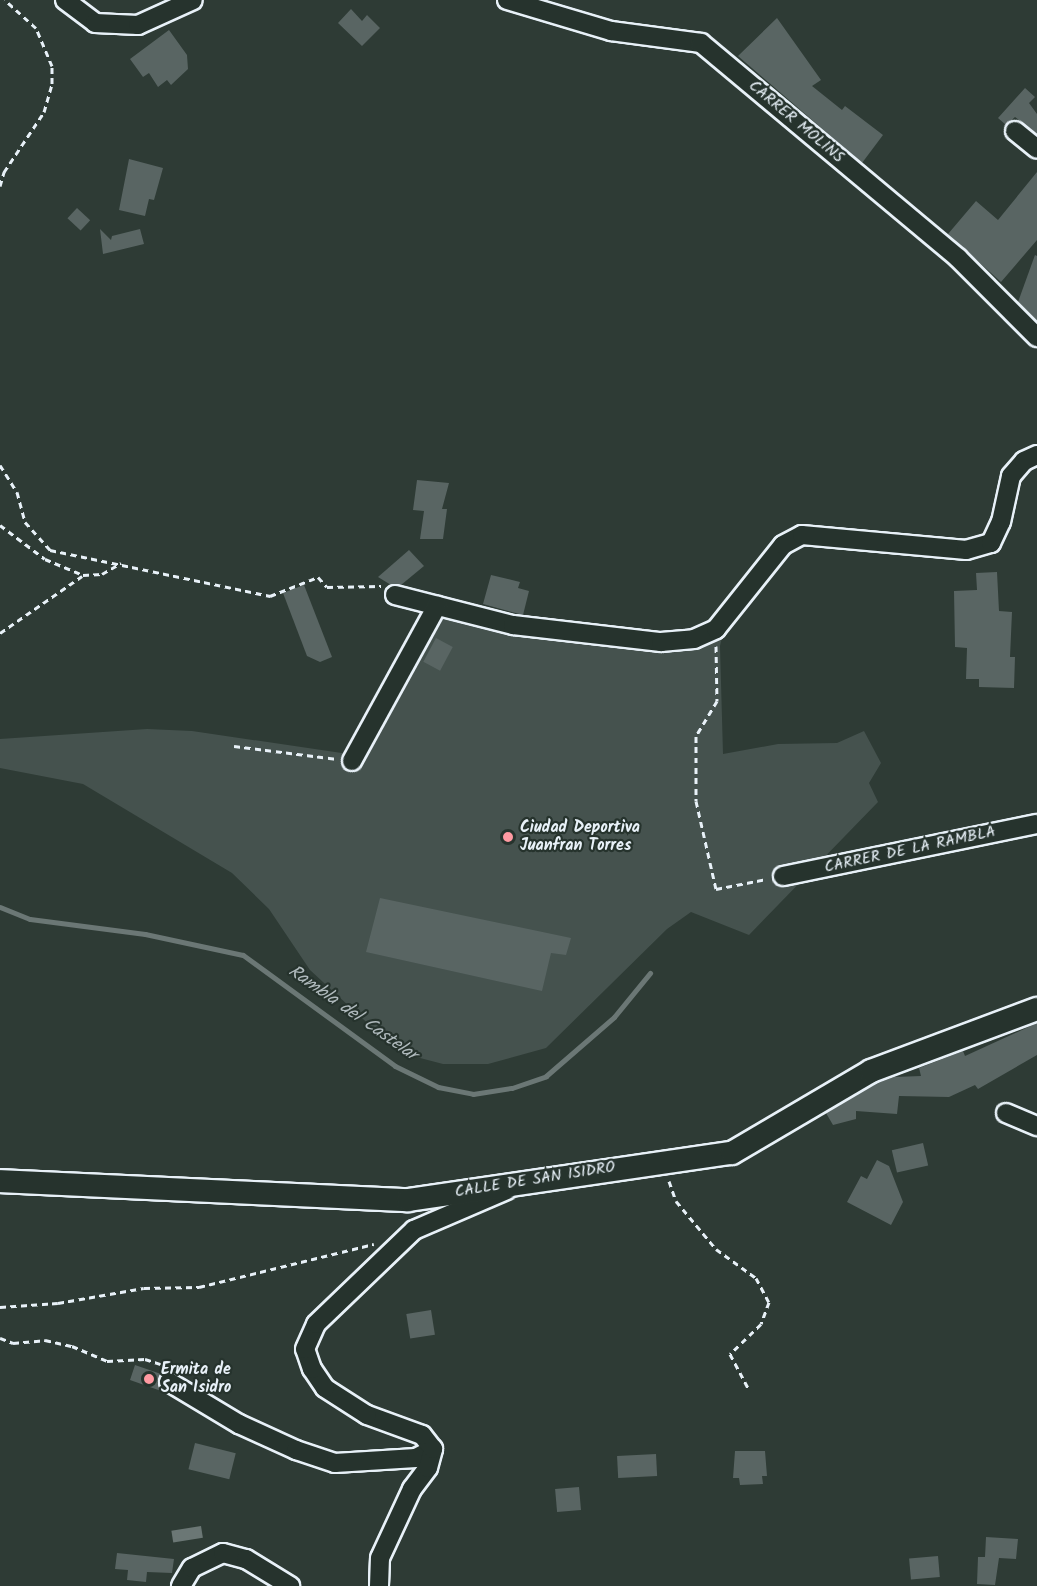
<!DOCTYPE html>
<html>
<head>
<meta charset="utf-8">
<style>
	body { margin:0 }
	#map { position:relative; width:1037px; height:1586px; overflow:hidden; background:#2e3b35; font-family:Kalam,sans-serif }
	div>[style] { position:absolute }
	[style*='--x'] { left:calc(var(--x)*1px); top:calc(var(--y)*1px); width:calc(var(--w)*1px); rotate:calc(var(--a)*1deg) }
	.green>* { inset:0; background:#45524e }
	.water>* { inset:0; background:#6b7775; transform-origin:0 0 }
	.stream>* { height:5px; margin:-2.5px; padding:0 2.5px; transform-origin:2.5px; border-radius:2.5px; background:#6b7775 }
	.building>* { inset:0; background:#596563; transform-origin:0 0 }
	.path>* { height:3px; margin-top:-1.5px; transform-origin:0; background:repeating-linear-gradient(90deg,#e8f1f8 0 6px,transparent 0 10.5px) }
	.roads { filter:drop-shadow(2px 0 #e8f1f8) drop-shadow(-2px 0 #e8f1f8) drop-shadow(0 2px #e8f1f8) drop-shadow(0 -2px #e8f1f8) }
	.minor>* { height:18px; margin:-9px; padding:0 9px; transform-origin:9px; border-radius:9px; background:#26332d }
	.tertiary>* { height:22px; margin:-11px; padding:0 11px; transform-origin:11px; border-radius:11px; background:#26332d }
	.dots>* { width:16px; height:16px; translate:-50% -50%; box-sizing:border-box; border:3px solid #26332d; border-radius:50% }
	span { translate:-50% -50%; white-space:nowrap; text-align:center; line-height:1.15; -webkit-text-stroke:4.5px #26332d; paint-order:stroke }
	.street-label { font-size:16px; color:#e8f1f8 }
	.poi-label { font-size:16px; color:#e8f1f8; font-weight:700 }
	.left { translate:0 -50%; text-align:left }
	.water-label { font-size:18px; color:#b0babd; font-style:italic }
</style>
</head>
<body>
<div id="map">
	<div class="green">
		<div style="clip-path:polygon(445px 614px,490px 625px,497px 631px,504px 628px,680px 645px,725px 623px,720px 646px,723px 754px,778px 744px,837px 743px,864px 731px,881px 763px,869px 783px,878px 802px,749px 935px,691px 912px,667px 929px,546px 1048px,488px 1064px,443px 1064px,401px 1053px,376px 1031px,310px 970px,269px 909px,232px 873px,83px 784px,0 768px,0 739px,147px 729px,192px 731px,362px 756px,433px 620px)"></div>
	</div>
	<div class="water">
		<div style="left:201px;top:1526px;width:12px;height:30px;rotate:81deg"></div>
	</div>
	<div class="stream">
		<div style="--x:0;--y:907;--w:32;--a:22"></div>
		<div style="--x:30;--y:919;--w:116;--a:7.4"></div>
		<div style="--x:145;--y:934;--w:100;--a:12.1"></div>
		<div style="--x:243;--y:955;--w:188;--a:36.1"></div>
		<div style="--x:395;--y:1066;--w:48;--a:26"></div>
		<div style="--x:438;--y:1087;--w:36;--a:11"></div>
		<div style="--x:473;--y:1094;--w:39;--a:-9"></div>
		<div style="--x:512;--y:1088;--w:36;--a:-19"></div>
		<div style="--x:546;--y:1076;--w:90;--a:-40.9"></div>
		<div style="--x:614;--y:1017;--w:57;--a:-50.7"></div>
	</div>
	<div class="building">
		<div style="clip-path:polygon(351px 9px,362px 21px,367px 15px,380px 28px,362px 46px,338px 23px)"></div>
		<div style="clip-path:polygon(777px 18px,821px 80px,812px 86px,842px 110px,845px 106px,883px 135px,862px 163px,738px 56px)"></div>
		<div style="clip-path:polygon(169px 30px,187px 55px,188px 69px,171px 85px,167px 80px,158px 87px,149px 73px,143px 77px,130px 59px)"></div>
		<div style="clip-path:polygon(1025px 88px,1035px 97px,1029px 103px,1037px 114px,1037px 134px,1015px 117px,1006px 125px,998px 118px)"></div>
		<div style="clip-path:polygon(129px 159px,163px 168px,154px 200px,149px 199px,145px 216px,119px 210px)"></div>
		<div style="clip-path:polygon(1037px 172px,1037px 240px,1001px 282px,948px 234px,976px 201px,998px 220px)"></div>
		<div style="left:77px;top:208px;width:18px;height:14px;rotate:43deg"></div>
		<div style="clip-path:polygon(100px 229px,111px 240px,112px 236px,140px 229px,144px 244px,103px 254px)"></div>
		<div style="clip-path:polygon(1035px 255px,1037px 256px,1037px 321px,1018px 302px)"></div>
		<div style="clip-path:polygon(417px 480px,449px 483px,442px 509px,447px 509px,443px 539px,420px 539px,424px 511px,413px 510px)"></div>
		<div style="clip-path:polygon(409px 550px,424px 566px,401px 585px,391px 585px,378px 577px)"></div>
		<div style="clip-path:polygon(997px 572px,999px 611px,1012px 612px,1010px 657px,1015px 657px,1014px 688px,979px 687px,979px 679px,966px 679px,967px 648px,955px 647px,954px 591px,977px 590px,976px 573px)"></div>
		<div style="clip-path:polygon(491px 575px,520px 582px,518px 588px,529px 591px,523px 615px,483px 604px)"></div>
		<div style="clip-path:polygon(304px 585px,332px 657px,320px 662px,307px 656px,283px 593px)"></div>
		<div style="left:436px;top:638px;width:19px;height:27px;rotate:28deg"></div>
		<div style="clip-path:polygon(380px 898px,571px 938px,566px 955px,551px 953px,542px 991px,366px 952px)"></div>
		<div style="clip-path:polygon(1037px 1023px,1037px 1055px,978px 1089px,975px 1085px,949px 1097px,899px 1096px,897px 1114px,856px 1111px,856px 1119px,833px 1125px,826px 1113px,877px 1083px,894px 1077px,921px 1076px,919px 1068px,963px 1051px,965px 1056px)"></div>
		<div style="left:923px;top:1143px;width:23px;height:32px;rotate:77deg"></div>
		<div style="clip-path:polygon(877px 1160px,889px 1166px,903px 1202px,891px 1225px,847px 1202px,861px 1176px,867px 1179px)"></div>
		<div style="left:431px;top:1310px;width:25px;height:25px;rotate:81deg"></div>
		<div style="clip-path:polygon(135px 1365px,161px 1374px,158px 1382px,164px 1392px,130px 1380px)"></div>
		<div style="left:195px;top:1443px;width:42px;height:27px;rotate:14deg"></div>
		<div style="clip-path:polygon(735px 1451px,765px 1451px,767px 1476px,762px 1476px,763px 1484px,740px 1485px,739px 1478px,733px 1478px)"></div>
		<div style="left:656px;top:1454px;width:22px;height:39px;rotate:87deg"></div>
		<div style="left:579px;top:1487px;width:23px;height:24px;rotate:85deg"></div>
		<div style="clip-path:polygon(986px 1537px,1018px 1539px,1016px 1559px,999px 1558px,995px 1585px,977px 1584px,978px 1557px,985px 1557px)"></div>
		<div style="clip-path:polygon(117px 1553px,174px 1559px,172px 1573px,147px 1572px,146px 1582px,127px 1580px,128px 1570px,115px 1569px)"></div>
		<div style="left:938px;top:1556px;width:21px;height:29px;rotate:85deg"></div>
	</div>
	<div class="path">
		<div style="--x:0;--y:186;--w:15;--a:-74"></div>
		<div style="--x:4;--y:172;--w:72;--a:-56.3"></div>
		<div style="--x:44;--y:112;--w:29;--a:-74"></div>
		<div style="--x:52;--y:84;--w:18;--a:-90"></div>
		<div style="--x:52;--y:66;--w:41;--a:-112.8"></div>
		<div style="--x:36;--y:28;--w:42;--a:-137.9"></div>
		<div style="--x:0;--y:465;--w:32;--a:58"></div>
		<div style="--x:17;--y:492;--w:31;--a:75"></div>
		<div style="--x:25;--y:522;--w:38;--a:48"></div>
		<div style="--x:50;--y:550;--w:225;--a:11.8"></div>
		<div style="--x:270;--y:596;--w:52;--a:-21.6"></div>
		<div style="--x:318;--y:577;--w:13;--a:48"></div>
		<div style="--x:327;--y:587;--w:54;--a:-1.1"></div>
		<div style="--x:0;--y:525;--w:56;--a:37.1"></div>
		<div style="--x:45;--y:559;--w:41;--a:22.8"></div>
		<div style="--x:83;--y:575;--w:19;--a:-3"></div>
		<div style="--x:102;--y:574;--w:22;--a:-30"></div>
		<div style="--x:0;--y:633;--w:100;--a:-34.8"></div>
		<div style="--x:716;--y:646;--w:55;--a:89"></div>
		<div style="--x:717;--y:701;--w:41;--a:121"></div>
		<div style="--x:696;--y:736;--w:65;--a:90"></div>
		<div style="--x:696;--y:801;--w:90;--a:77.2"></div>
		<div style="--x:716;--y:889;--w:52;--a:-11.1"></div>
		<div style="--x:234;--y:746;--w:104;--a:7.2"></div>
		<div style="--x:669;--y:1181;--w:21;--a:71"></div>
		<div style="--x:676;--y:1201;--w:62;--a:50.2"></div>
		<div style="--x:716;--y:1249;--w:49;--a:35.9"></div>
		<div style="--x:756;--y:1278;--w:27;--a:62"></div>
		<div style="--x:769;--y:1302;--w:23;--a:110"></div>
		<div style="--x:761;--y:1324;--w:43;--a:135.9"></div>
		<div style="--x:730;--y:1354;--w:40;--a:62"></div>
		<div style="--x:0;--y:1307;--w:58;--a:-3.9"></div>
		<div style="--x:58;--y:1303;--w:87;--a:-9.9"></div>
		<div style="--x:144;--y:1288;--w:55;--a:-1"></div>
		<div style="--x:199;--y:1287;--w:180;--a:-13.8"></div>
		<div style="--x:0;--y:1338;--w:14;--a:21"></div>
		<div style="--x:13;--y:1343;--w:32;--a:-5"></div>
		<div style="--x:45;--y:1340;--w:28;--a:13"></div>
		<div style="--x:72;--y:1346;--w:38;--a:23"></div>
		<div style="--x:107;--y:1361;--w:38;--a:-3"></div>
		<div style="--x:145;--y:1359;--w:19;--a:18"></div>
	</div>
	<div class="roads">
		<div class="minor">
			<div style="--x:65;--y:0;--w:38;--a:37"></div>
			<div style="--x:95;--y:23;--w:43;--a:2.7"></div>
			<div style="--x:138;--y:25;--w:60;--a:-24.4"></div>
			<div style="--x:507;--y:0;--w:109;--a:16.6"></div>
			<div style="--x:611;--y:31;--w:91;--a:7.6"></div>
			<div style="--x:701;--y:43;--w:335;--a:39.9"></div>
			<div style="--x:958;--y:258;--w:112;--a:45"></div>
			<div style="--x:1015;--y:131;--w:28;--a:39"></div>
			<div style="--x:395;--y:595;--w:122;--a:14.3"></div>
			<div style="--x:513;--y:625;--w:149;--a:6.6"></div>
			<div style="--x:661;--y:642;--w:33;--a:-5"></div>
			<div style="--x:694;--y:639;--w:24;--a:-24"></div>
			<div style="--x:716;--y:629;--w:107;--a:-51.4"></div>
			<div style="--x:783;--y:545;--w:21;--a:-28"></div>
			<div style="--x:802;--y:535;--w:165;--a:5.2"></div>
			<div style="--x:966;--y:550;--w:26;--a:-16"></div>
			<div style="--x:991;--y:543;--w:23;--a:-65"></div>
			<div style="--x:1001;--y:522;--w:47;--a:-77.7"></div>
			<div style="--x:1011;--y:476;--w:20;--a:-49"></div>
			<div style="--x:1024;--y:461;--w:14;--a:-25"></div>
			<div style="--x:352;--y:761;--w:177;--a:-61.3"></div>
			<div style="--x:783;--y:876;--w:259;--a:-11.6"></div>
			<div style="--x:1006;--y:1113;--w:34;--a:23"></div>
			<div style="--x:169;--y:1382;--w:82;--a:31"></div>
			<div style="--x:239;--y:1424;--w:63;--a:24.5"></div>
			<div style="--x:296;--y:1450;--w:41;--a:18.4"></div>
			<div style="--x:335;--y:1463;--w:81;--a:-3.5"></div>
			<div style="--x:416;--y:1458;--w:19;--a:-28"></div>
			<div style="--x:181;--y:1586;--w:21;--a:-59"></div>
			<div style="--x:192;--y:1568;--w:34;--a:-26"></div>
			<div style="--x:223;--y:1553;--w:24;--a:15"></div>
			<div style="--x:246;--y:1559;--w:52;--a:31.5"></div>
			<div style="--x:379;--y:1586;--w:28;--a:-88"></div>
			<div style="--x:380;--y:1558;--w:76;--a:-65.1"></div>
			<div style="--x:412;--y:1489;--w:26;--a:-53"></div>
			<div style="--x:428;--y:1468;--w:20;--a:-75"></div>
			<div style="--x:433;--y:1449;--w:18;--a:-128"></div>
			<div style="--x:422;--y:1435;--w:59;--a:-160"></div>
			<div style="--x:367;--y:1415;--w:50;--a:-147.3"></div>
			<div style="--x:325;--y:1388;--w:23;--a:-124"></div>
			<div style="--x:312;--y:1369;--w:21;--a:-109"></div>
			<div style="--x:305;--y:1349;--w:27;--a:-66"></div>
			<div style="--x:316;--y:1324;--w:136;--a:-43.8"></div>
			<div style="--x:414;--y:1230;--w:101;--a:-23.3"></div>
		</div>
		<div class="tertiary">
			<div style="--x:0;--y:1181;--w:408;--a:2.7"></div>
			<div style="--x:408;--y:1200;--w:327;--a:-8.3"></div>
			<div style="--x:732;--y:1153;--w:161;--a:-30.5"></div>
			<div style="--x:871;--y:1071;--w:177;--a:-20.5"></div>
		</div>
	</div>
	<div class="dots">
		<div style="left:508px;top:837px;background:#ff9aa2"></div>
		<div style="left:149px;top:1379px;background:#ff9aa2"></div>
	</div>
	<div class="street-label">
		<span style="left:796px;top:122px;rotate:40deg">CARRER MOLINS</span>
		<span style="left:910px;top:850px;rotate:-12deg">CARRER DE LA RAMBLA</span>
		<span style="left:535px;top:1180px;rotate:-9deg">CALLE DE SAN ISIDRO</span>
	</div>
	<div class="poi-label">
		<span class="left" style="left:520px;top:837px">Ciudad Deportiva<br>Juanfran Torres</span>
		<span class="left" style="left:161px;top:1379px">Ermita de<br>San Isidro</span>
	</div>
	<div class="water-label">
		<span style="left:352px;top:1014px;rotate:35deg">Rambla del Castelar</span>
	</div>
</div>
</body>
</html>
